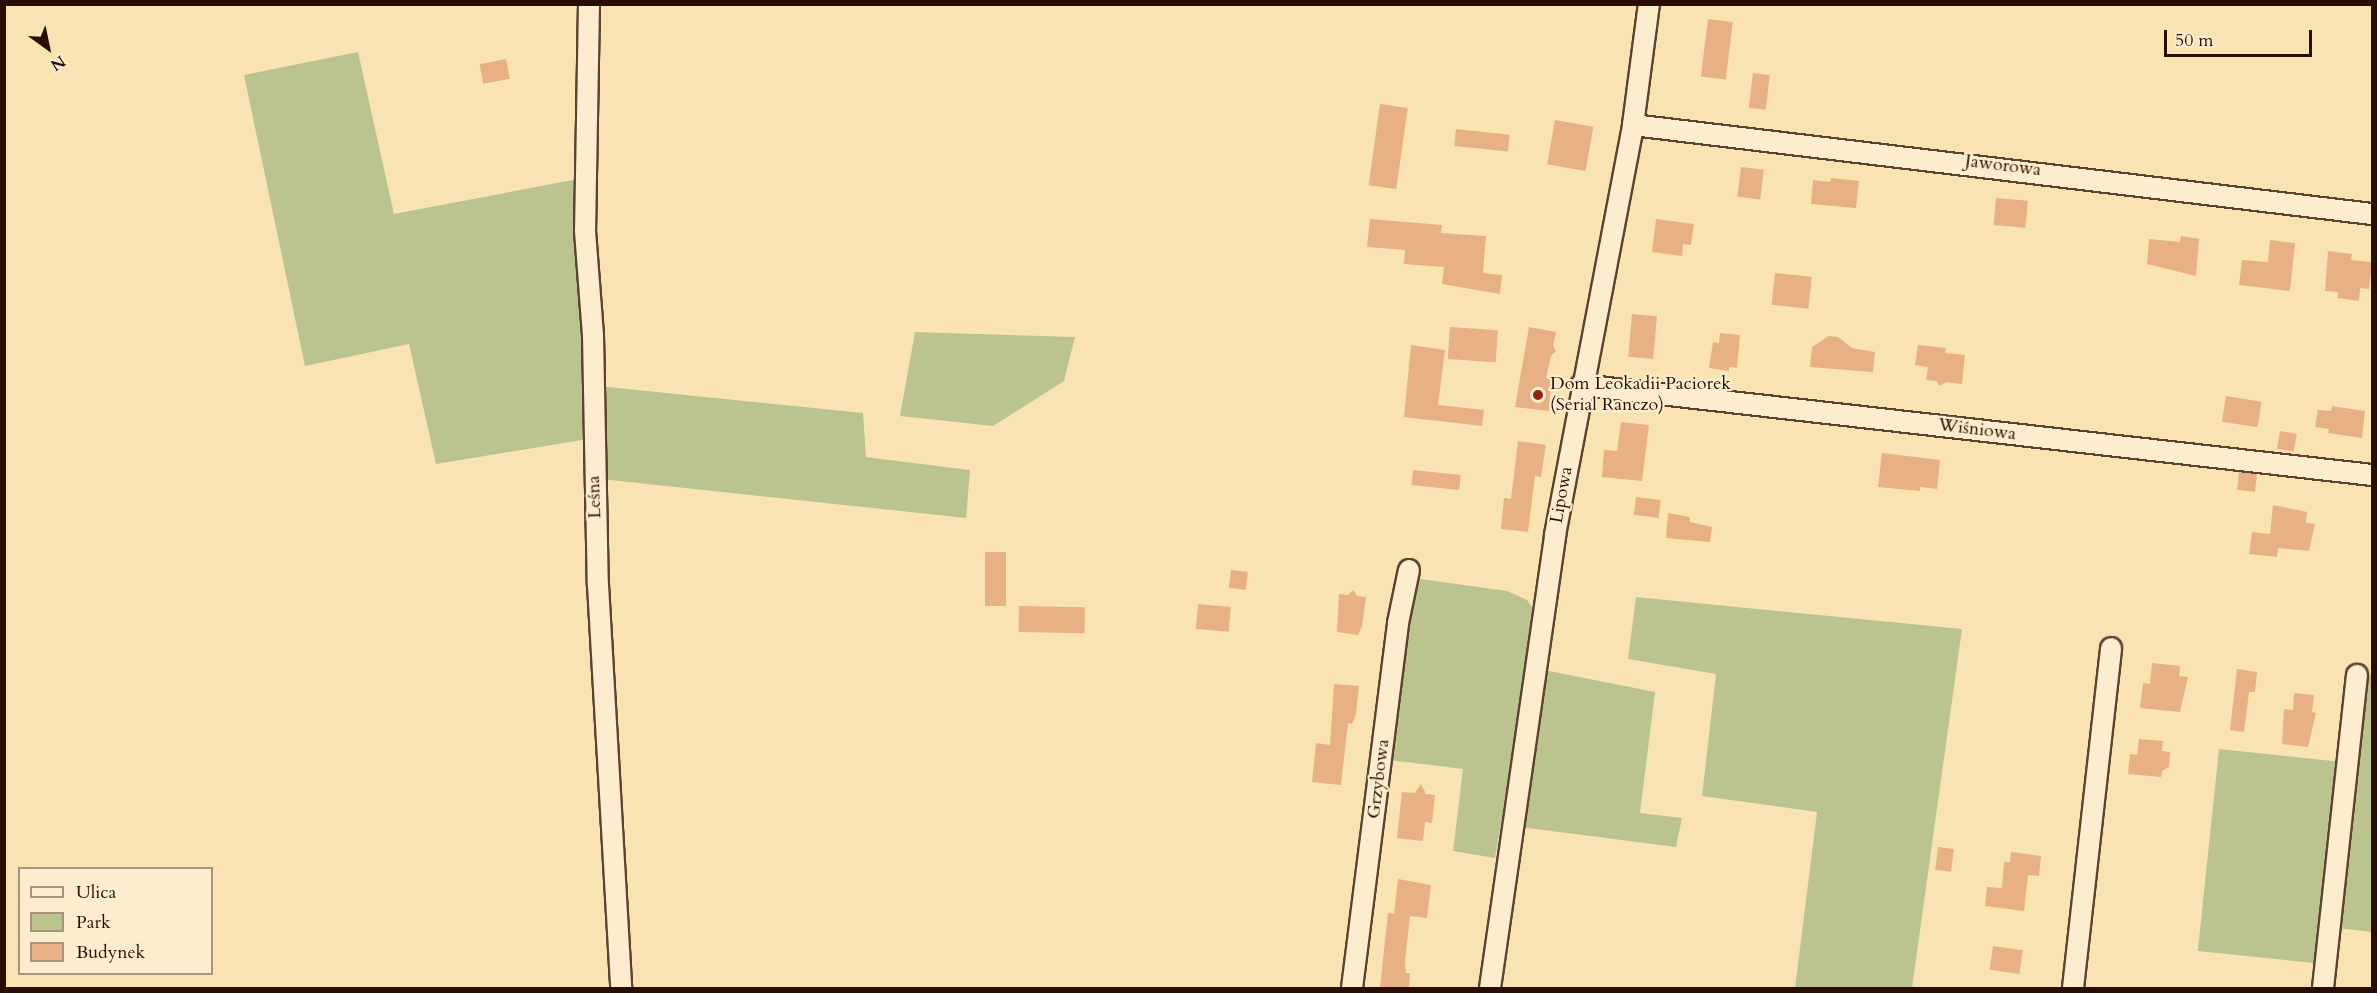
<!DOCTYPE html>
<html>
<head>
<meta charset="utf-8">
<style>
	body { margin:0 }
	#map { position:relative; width:2377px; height:993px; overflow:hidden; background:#fae3b3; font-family:Cardo,serif }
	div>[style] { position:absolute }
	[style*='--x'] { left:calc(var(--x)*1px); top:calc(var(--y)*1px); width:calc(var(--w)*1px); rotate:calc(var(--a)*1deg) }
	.green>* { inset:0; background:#bbc48f; transform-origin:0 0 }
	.building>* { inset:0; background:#e7b085; transform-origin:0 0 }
	.roads { filter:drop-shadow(2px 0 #5d422f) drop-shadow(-2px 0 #5d422f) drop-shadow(0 2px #5d422f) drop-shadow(0 -2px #5d422f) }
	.minor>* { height:20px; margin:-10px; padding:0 10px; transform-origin:10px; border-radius:10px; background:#fcedce }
	.dots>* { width:16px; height:16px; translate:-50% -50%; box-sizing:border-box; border:3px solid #fcedce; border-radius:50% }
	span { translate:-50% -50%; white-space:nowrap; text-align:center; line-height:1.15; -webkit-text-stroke:4.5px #fcedce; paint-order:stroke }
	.street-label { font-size:18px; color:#290c03 }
	.poi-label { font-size:18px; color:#290c03 }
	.left { translate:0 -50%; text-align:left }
	.frame { position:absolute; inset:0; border:6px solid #290c03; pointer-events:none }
	.legend { position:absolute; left:18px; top:867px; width:195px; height:108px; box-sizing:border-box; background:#fcedce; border:2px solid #a8937d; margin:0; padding:8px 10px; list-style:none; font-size:18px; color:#290c03 }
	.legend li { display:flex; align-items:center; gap:12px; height:30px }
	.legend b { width:30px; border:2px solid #a8937d }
	.north { position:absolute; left:18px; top:18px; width:60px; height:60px; -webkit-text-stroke:4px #fcedce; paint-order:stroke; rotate:147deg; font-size:16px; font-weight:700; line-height:24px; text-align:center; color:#290c03 }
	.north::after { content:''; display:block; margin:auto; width:21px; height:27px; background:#290c03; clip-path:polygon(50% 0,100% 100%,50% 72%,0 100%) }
	.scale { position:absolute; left:2164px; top:30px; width:148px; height:27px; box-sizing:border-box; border:3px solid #290c03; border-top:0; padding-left:8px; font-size:18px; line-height:21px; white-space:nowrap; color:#290c03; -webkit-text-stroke:4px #fcedce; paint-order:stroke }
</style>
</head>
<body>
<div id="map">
	<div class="green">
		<div style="clip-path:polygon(358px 52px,394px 214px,578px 179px,588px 439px,436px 464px,409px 344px,305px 366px,244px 75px)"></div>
		<div style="clip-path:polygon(915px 332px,1075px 337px,1064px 381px,993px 426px,900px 416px)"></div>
		<div style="clip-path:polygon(598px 386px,863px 413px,866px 457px,970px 470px,966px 518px,601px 479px)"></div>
		<div style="clip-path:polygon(1413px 578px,1507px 591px,1527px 600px,1537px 614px,1495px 858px,1453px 851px,1463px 769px,1389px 760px)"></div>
		<div style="clip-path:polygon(1636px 597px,1962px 629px,1912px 988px,1795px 988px,1817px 812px,1702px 796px,1716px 674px,1628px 659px)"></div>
		<div style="clip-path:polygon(1544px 670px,1655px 692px,1640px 813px,1682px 818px,1676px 847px,1520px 827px)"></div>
		<div style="clip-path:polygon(2366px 674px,2372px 675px,2372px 932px,2337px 928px)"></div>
		<div style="left:2219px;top:749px;width:121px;height:203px;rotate:6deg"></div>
	</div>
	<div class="building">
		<div style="left:1708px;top:19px;width:25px;height:58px;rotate:7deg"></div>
		<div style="left:506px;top:59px;width:20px;height:27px;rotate:79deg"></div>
		<div style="left:1753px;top:73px;width:17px;height:35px;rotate:7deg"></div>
		<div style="left:1380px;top:104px;width:28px;height:82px;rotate:8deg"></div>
		<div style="left:1555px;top:120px;width:39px;height:45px;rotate:10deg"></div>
		<div style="left:1456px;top:129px;width:54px;height:17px;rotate:6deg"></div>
		<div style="left:1741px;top:167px;width:23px;height:30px;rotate:7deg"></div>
		<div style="clip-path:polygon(1831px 178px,1859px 181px,1856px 208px,1811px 204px,1813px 180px,1830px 182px)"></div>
		<div style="left:1996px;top:198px;width:32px;height:27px;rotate:5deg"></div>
		<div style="clip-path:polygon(1370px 219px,1442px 225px,1441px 233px,1486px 236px,1483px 273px,1502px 275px,1500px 294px,1442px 284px,1444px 267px,1404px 264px,1405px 250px,1367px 247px)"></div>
		<div style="clip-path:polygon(1656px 219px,1694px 224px,1691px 245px,1683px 244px,1682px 256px,1652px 252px)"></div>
		<div style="clip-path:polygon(2181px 236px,2199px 239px,2196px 276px,2147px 264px,2149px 239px,2180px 242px)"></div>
		<div style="clip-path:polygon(2270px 240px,2295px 243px,2290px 291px,2239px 285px,2242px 260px,2268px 262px)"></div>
		<div style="clip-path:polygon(2328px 251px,2352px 254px,2351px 260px,2372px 262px,2369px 289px,2360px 288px,2359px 301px,2338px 298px,2338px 292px,2325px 291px)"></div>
		<div style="left:1775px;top:273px;width:37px;height:32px;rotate:6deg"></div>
		<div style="left:1632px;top:314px;width:25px;height:43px;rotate:5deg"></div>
		<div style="left:1450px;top:327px;width:48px;height:32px;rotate:4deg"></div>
		<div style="clip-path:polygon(1529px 327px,1556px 332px,1553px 346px,1556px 351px,1551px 356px,1546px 378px,1551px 379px,1549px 411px,1515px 407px)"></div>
		<div style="clip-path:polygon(1720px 333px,1740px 335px,1737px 368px,1729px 367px,1729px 371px,1709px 368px,1713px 342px,1719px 343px)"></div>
		<div style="clip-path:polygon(1829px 336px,1838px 337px,1852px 348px,1875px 352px,1873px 372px,1810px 367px,1812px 347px)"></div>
		<div style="clip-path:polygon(1411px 345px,1445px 350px,1438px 405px,1484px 410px,1482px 426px,1404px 417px)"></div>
		<div style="clip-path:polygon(1918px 345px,1946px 348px,1945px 353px,1965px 355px,1962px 384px,1946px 382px,1940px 386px,1936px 381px,1926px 380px,1928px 367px,1915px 365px)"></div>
		<div style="left:2226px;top:396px;width:36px;height:26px;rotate:9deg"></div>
		<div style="clip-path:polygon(2332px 406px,2365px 411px,2362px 438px,2328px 433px,2329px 429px,2315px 427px,2318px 410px,2331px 411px)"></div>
		<div style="clip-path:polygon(1621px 422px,1649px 425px,1642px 481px,1602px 477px,1604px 450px,1617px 451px)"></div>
		<div style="left:2280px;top:431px;width:17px;height:18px;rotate:10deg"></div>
		<div style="clip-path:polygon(1518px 441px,1546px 445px,1541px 477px,1535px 476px,1528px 532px,1501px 529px,1504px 498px,1511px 499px)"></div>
		<div style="clip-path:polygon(1882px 453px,1940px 460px,1937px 489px,1920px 487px,1920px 491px,1878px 487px)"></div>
		<div style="left:1413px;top:470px;width:48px;height:15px;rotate:6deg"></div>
		<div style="left:2239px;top:472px;width:18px;height:18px;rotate:6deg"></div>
		<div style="left:1636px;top:497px;width:25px;height:18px;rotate:7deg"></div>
		<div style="clip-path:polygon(2273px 505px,2307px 512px,2306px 523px,2315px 524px,2309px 551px,2278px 548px,2277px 557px,2249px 554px,2252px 532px,2270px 534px)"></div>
		<div style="clip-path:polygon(1668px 513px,1690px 517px,1690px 522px,1712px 527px,1710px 542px,1666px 538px)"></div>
		<div style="left:985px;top:552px;width:21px;height:54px"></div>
		<div style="left:1231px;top:570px;width:17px;height:18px;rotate:7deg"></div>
		<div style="clip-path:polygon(1353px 590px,1357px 596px,1366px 597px,1362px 626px,1358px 635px,1337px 632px,1339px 594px,1348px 595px)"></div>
		<div style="left:1198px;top:604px;width:33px;height:25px;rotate:5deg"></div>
		<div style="left:1019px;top:606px;width:66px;height:26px;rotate:1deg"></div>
		<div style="clip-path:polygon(2152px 663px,2180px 666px,2179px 676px,2188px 677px,2180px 712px,2140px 708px,2143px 683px,2150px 684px)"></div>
		<div style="clip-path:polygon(2237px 669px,2257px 672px,2255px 692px,2249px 692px,2244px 732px,2230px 730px)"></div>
		<div style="clip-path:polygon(1334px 684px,1359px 686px,1356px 714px,1352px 724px,1348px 723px,1341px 785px,1312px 782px,1316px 743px,1330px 745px)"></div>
		<div style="clip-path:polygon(2294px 693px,2314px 695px,2312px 712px,2316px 713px,2308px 747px,2282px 744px,2284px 709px,2293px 710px)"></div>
		<div style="clip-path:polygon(2139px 739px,2163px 741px,2162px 751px,2170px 752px,2169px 767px,2162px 771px,2161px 777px,2128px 774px,2130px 754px,2137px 755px)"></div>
		<div style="clip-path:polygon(1421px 784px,1426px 794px,1435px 795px,1432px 823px,1425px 822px,1423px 841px,1397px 838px,1402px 792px,1415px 793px)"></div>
		<div style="left:1938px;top:847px;width:16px;height:23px;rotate:7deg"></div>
		<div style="clip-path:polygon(2011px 852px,2041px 856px,2039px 876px,2028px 875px,2024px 911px,1985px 906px,1987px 887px,2002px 888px,2004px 862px,2010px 862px)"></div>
		<div style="clip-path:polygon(1398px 879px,1431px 885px,1427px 918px,1410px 916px,1405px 962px,1406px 973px,1410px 973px,1409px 988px,1380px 988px,1388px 913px,1394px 914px)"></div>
		<div style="left:1993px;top:946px;width:30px;height:24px;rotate:8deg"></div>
	</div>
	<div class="roads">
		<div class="minor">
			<div style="--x:589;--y:4;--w:227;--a:91"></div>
			<div style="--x:585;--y:231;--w:104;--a:85.6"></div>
			<div style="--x:593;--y:335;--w:250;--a:88.9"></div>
			<div style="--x:598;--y:585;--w:404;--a:86.7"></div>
			<div style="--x:1633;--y:125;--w:744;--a:6.87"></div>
			<div style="--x:1581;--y:385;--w:796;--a:6.49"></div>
			<div style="--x:1352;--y:988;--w:368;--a:-82.8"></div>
			<div style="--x:1398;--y:623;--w:54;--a:-78.3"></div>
			<div style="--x:1490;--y:988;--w:458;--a:-81.8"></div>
			<div style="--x:1555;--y:535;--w:417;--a:-79.2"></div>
			<div style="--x:1633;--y:125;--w:122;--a:-82.5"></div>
			<div style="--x:2073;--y:988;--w:342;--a:-83.6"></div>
			<div style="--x:2323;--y:988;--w:315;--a:-83.8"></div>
		</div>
	</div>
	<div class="dots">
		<div style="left:1538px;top:395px;background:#8f2418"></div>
	</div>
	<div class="street-label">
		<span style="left:2003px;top:166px;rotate:7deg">Jaworowa</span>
		<span style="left:1977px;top:430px;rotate:7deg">Wiśniowa</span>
		<span style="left:1562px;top:495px;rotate:-80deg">Lipowa</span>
		<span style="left:595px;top:497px;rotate:-92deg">Leśna</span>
		<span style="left:1379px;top:779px;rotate:-83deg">Grzybowa</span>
	</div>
	<div class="poi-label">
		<span class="left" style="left:1550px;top:395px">Dom Leokadii Paciorek<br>(Serial Ranczo)</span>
	</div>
	<div class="frame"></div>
	<ul class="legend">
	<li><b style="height:8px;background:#fcedce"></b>Ulica</li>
	<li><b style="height:16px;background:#bbc48f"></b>Park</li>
	<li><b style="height:16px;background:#e7b085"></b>Budynek</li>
	</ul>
	<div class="north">N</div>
	<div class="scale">50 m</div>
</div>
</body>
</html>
